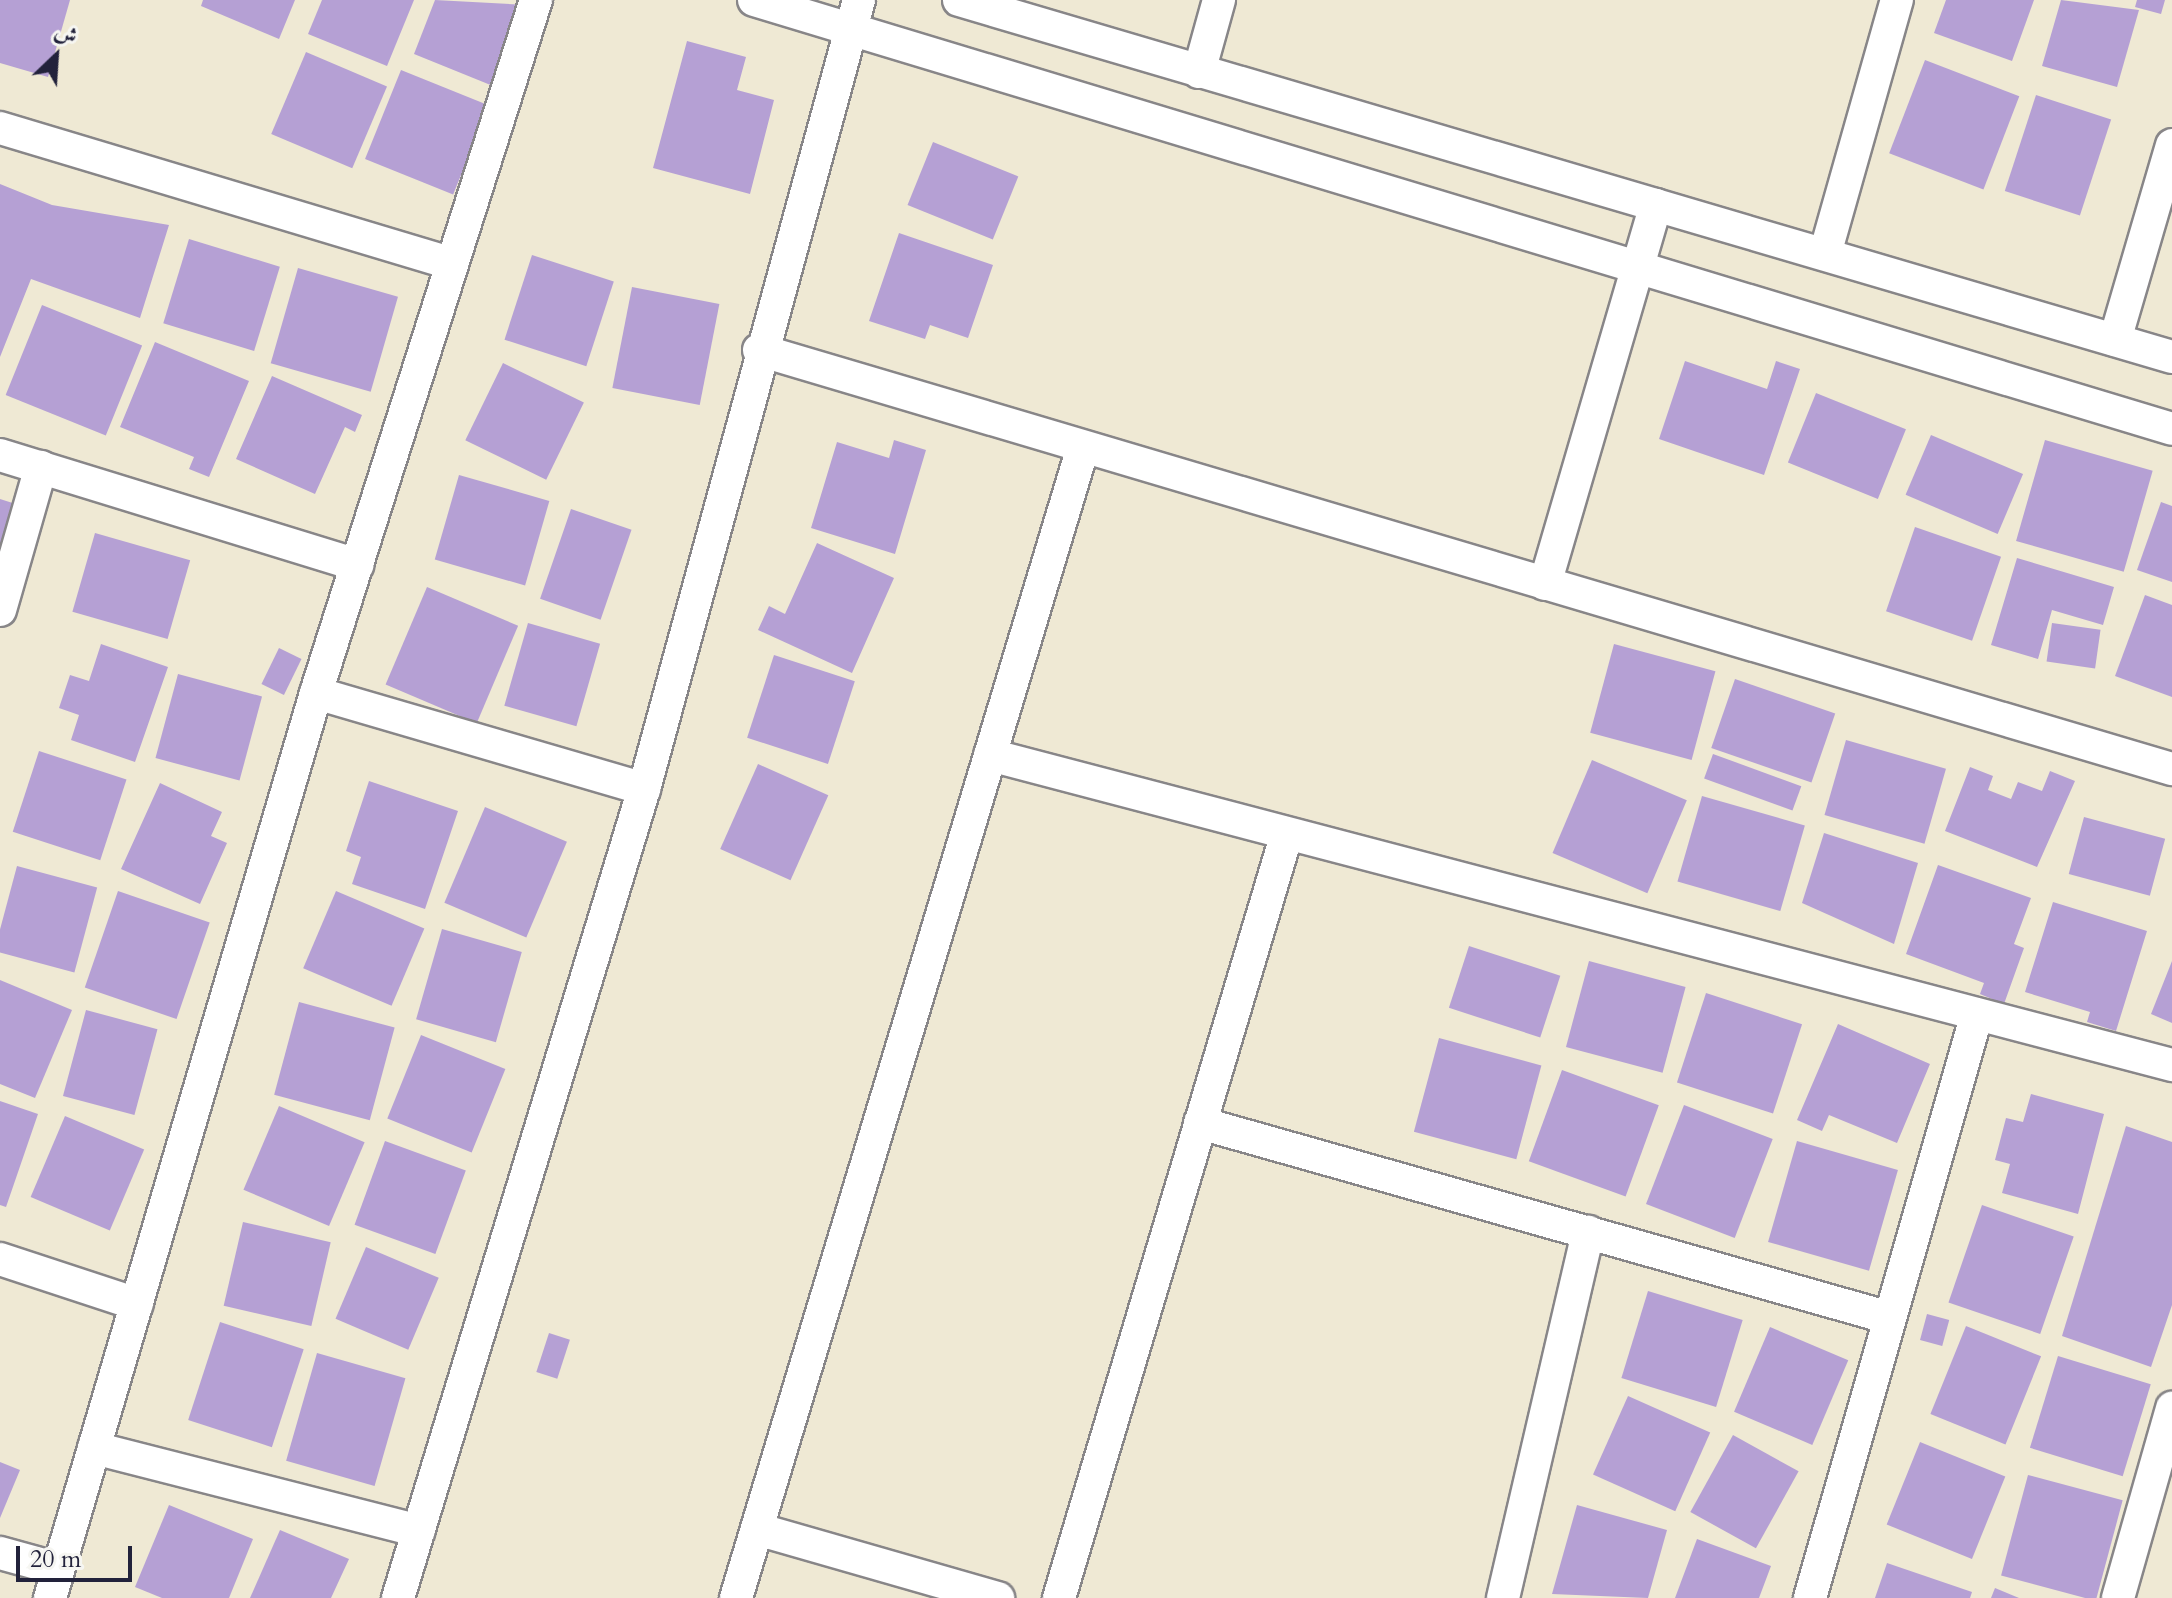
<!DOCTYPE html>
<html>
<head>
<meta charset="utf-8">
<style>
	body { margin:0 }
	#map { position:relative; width:2172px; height:1598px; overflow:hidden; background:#efe9d4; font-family:Cardo,Amiri,serif }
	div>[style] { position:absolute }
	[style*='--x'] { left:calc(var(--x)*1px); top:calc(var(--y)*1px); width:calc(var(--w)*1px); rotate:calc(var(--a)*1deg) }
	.building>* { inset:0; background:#b5a0d4; transform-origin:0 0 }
	.roads { filter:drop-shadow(2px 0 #888688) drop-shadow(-2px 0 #888688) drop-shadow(0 2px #888688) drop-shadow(0 -2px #888688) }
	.minor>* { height:32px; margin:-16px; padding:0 16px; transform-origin:16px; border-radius:16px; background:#fff }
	span { translate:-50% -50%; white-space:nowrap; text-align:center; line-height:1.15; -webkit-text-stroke:8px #f6f6f2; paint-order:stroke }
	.north { position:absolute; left:16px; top:16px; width:80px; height:80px; -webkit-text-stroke:6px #f6f6f2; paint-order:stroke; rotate:25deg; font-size:22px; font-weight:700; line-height:32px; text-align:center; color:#22223b }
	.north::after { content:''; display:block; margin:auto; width:28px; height:36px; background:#22223b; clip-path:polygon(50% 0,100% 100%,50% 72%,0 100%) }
	.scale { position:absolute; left:16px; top:1546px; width:116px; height:36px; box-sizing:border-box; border:4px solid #22223b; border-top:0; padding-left:10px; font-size:24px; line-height:28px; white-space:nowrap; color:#22223b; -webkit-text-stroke:6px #f6f6f2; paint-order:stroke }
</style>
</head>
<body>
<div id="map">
	<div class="building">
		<div style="clip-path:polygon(0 0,70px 0,48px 77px,0 63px)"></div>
		<div style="clip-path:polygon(203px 0,295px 0,279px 39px,201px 6px)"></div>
		<div style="clip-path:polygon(322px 0,414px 0,387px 66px,308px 34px)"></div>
		<div style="clip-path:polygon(435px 0,526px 5px,493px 86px,414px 54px)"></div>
		<div style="clip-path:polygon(1946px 0,2034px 0,2012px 61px,1934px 33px)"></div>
		<div style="clip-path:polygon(2061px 0,2139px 10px,2117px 87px,2042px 66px)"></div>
		<div style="clip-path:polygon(2137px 0,2165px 0,2161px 14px,2135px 7px)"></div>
		<div style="clip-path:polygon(687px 41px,746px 57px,737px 90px,774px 100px,750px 194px,653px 168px)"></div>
		<div style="left:306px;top:52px;width:88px;height:89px;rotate:23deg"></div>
		<div style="left:1925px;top:60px;width:101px;height:100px;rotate:21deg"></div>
		<div style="left:401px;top:70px;width:95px;height:96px;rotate:22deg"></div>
		<div style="left:2036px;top:95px;width:79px;height:101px;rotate:18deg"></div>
		<div style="left:933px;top:142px;width:92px;height:68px;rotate:22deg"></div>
		<div style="clip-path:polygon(0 184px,52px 205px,169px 225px,140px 318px,31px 279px,0 357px)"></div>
		<div style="clip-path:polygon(899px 233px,993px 265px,968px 338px,930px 325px,925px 339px,869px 321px)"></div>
		<div style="left:189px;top:239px;width:95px;height:88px;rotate:17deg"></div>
		<div style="left:532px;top:255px;width:86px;height:89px;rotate:18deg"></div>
		<div style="left:298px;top:268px;width:104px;height:99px;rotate:16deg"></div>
		<div style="left:632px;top:287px;width:89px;height:103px;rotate:11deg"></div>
		<div style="left:42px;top:305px;width:108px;height:97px;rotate:22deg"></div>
		<div style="clip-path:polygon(155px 342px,249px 381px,209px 477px,189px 469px,194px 457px,120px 427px)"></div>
		<div style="clip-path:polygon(1685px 361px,1767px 389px,1776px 361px,1800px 369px,1764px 475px,1659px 439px)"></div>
		<div style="left:503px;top:363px;width:90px;height:86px;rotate:26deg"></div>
		<div style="clip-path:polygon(272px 376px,362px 415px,355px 432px,345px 427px,315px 494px,236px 459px)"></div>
		<div style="left:1816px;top:393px;width:97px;height:75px;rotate:22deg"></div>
		<div style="left:1931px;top:435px;width:100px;height:65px;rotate:23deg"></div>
		<div style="clip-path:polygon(894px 440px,926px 450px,895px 554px,811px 528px,837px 442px,889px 458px)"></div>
		<div style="left:2045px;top:440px;width:112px;height:105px;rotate:16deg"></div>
		<div style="left:459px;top:475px;width:94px;height:88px;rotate:16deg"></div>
		<div style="clip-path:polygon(0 499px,22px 506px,0 583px)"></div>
		<div style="clip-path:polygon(2161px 502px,2172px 506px,2172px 582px,2137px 570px)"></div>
		<div style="left:571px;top:509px;width:64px;height:95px;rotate:19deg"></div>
		<div style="left:1915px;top:527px;width:91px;height:89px;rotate:19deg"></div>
		<div style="left:95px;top:533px;width:99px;height:82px;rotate:16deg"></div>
		<div style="clip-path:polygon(817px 543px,894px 578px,852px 673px,758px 630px,769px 606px,785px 614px)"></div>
		<div style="clip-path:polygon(2017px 558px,2114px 587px,2103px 625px,2052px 610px,2038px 659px,1991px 645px)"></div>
		<div style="left:427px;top:587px;width:99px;height:106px;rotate:23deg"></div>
		<div style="clip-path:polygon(2145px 595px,2172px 605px,2172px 697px,2115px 676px)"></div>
		<div style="left:528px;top:623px;width:75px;height:86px;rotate:16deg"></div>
		<div style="left:2052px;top:623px;width:49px;height:39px;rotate:8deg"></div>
		<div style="clip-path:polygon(101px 644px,168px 667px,135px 762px,71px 740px,79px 715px,59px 708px,70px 675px,89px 681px)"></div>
		<div style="left:1614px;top:644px;width:105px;height:92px;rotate:15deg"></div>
		<div style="left:279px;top:648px;width:25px;height:40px;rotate:26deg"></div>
		<div style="left:774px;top:655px;width:85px;height:87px;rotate:18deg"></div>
		<div style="left:178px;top:674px;width:87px;height:87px;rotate:15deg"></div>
		<div style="left:1735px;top:679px;width:106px;height:73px;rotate:19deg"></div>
		<div style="left:1846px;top:740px;width:104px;height:78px;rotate:16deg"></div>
		<div style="left:39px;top:751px;width:92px;height:85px;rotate:18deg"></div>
		<div style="left:1713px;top:754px;width:94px;height:26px;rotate:20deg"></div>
		<div style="left:1592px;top:760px;width:103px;height:101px;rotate:23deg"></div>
		<div style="left:758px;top:764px;width:77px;height:93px;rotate:24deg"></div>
		<div style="clip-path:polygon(1970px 767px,1993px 776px,1988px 790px,2011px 799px,2018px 782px,2042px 791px,2050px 771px,2075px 781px,2037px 867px,1945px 831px)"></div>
		<div style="clip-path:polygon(369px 781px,458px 811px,425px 909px,352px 884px,361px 857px,346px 851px)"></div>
		<div style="clip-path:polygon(160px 783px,222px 812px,211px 836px,227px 843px,200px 904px,121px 869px)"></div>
		<div style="left:1702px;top:796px;width:107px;height:89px;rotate:16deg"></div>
		<div style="left:485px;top:807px;width:89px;height:104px;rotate:23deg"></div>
		<div style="left:2084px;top:817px;width:84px;height:59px;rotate:15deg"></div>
		<div style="clip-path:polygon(1824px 833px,1918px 863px,1894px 944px,1802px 903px)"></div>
		<div style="clip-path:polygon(1938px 865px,2031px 898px,2014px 944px,2024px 948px,2004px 1004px,1980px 994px,1984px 983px,1906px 954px)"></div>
		<div style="left:17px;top:866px;width:83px;height:88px;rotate:15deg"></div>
		<div style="left:118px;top:891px;width:97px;height:102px;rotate:19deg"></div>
		<div style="left:336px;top:891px;width:96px;height:84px;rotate:23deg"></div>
		<div style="clip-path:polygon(2053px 902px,2147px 931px,2116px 1031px,2087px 1022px,2090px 1012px,2025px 992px)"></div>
		<div style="left:442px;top:929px;width:83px;height:94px;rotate:16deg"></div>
		<div style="left:1469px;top:946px;width:96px;height:65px;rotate:18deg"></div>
		<div style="left:1589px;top:961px;width:100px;height:89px;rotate:15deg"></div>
		<div style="clip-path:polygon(2172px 961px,2172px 1023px,2151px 1014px)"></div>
		<div style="clip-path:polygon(0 980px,72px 1010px,35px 1098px,0 1084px)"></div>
		<div style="left:1706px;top:993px;width:101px;height:94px;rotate:18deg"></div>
		<div style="left:299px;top:1002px;width:99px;height:96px;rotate:15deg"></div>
		<div style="left:86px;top:1010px;width:74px;height:89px;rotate:15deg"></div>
		<div style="clip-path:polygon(1838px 1024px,1930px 1064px,1897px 1143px,1829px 1115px,1822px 1131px,1797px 1120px)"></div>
		<div style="left:421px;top:1035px;width:91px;height:90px;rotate:22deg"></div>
		<div style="left:1439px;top:1038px;width:106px;height:97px;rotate:15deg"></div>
		<div style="left:1562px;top:1070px;width:103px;height:97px;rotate:20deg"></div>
		<div style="clip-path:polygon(2031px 1094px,2104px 1114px,2078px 1214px,2002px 1193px,2010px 1164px,1995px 1160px,2006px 1118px,2023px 1122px)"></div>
		<div style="clip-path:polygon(0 1101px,38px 1114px,6px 1207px,0 1205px)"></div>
		<div style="left:1684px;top:1105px;width:95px;height:106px;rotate:21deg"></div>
		<div style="left:279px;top:1106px;width:93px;height:91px;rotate:23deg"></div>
		<div style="left:65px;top:1116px;width:86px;height:88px;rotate:23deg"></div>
		<div style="clip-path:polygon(2126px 1126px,2172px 1142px,2172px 1305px,2151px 1367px,2062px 1336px)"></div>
		<div style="left:385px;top:1141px;width:86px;height:89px;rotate:20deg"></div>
		<div style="left:1797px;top:1141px;width:105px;height:105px;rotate:16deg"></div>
		<div style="left:1982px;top:1205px;width:97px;height:103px;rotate:19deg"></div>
		<div style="left:243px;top:1222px;width:90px;height:86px;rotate:13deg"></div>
		<div style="left:366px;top:1247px;width:79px;height:78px;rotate:23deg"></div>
		<div style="left:1648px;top:1291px;width:99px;height:91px;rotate:17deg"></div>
		<div style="left:1927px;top:1314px;width:23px;height:27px;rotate:15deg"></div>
		<div style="left:220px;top:1322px;width:88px;height:103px;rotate:18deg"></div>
		<div style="left:1966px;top:1326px;width:81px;height:95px;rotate:22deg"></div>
		<div style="left:1770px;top:1327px;width:85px;height:92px;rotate:23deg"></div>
		<div style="left:549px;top:1333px;width:22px;height:41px;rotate:18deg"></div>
		<div style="left:317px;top:1353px;width:92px;height:112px;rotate:16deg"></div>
		<div style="left:2058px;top:1356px;width:97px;height:96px;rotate:17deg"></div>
		<div style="left:1628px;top:1396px;width:90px;height:86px;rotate:24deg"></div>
		<div style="left:1733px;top:1435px;width:75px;height:88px;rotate:29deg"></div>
		<div style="left:1920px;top:1442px;width:92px;height:89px;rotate:22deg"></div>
		<div style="clip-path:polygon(0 1462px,20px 1470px,0 1518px)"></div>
		<div style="left:2028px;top:1475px;width:98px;height:104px;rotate:15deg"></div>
		<div style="clip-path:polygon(169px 1505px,253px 1539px,229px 1598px,162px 1598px,135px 1587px)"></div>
		<div style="clip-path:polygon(1577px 1505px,1667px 1530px,1648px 1598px,1552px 1594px)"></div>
		<div style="clip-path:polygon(280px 1530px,349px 1559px,331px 1598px,250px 1598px)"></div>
		<div style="clip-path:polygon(1697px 1539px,1771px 1566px,1759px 1598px,1675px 1598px)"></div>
		<div style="clip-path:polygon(1887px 1563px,1972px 1592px,1970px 1598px,1875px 1598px)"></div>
		<div style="clip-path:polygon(1995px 1588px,2019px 1598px,1991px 1598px)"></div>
	</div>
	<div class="roads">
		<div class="minor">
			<div style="--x:754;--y:0;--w:1481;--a:16.83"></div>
			<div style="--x:959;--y:0;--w:1264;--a:16.4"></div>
			<div style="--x:1199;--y:72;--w:75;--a:-74.5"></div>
			<div style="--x:0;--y:128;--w:472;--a:16.7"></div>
			<div style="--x:1825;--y:254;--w:264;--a:-74.2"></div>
			<div style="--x:2115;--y:340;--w:203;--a:-73.7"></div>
			<div style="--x:759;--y:350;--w:1474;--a:16.52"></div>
			<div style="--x:0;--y:455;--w:374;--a:17.1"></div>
			<div style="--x:1545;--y:584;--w:395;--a:-73.7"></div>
			<div style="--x:0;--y:610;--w:149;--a:-74"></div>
			<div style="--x:316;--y:693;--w:342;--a:16.3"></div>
			<div style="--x:990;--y:755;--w:1222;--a:14.7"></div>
			<div style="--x:1200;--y:1123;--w:717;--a:15.78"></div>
			<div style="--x:0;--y:1259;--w:144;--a:18.2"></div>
			<div style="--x:94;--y:1448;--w:335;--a:14.3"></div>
			<div style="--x:757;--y:1529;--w:251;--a:16"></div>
			<div style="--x:0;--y:1553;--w:60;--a:15.4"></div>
			<div style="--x:50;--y:1598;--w:943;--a:-73.62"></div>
			<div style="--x:316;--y:693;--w:727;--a:-72.39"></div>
			<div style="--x:398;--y:1598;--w:846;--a:-73.09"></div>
			<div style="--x:644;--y:789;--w:818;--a:-74.76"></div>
			<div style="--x:736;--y:1598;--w:1202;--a:-73.22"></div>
			<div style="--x:1059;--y:1598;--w:798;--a:-73.4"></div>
			<div style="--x:1503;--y:1598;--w:376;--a:-76.9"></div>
			<div style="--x:1810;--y:1598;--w:607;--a:-74.04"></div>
			<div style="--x:2118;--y:1598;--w:198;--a:-74.1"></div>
		</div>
	</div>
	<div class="north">ش</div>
	<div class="scale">20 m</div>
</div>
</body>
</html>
